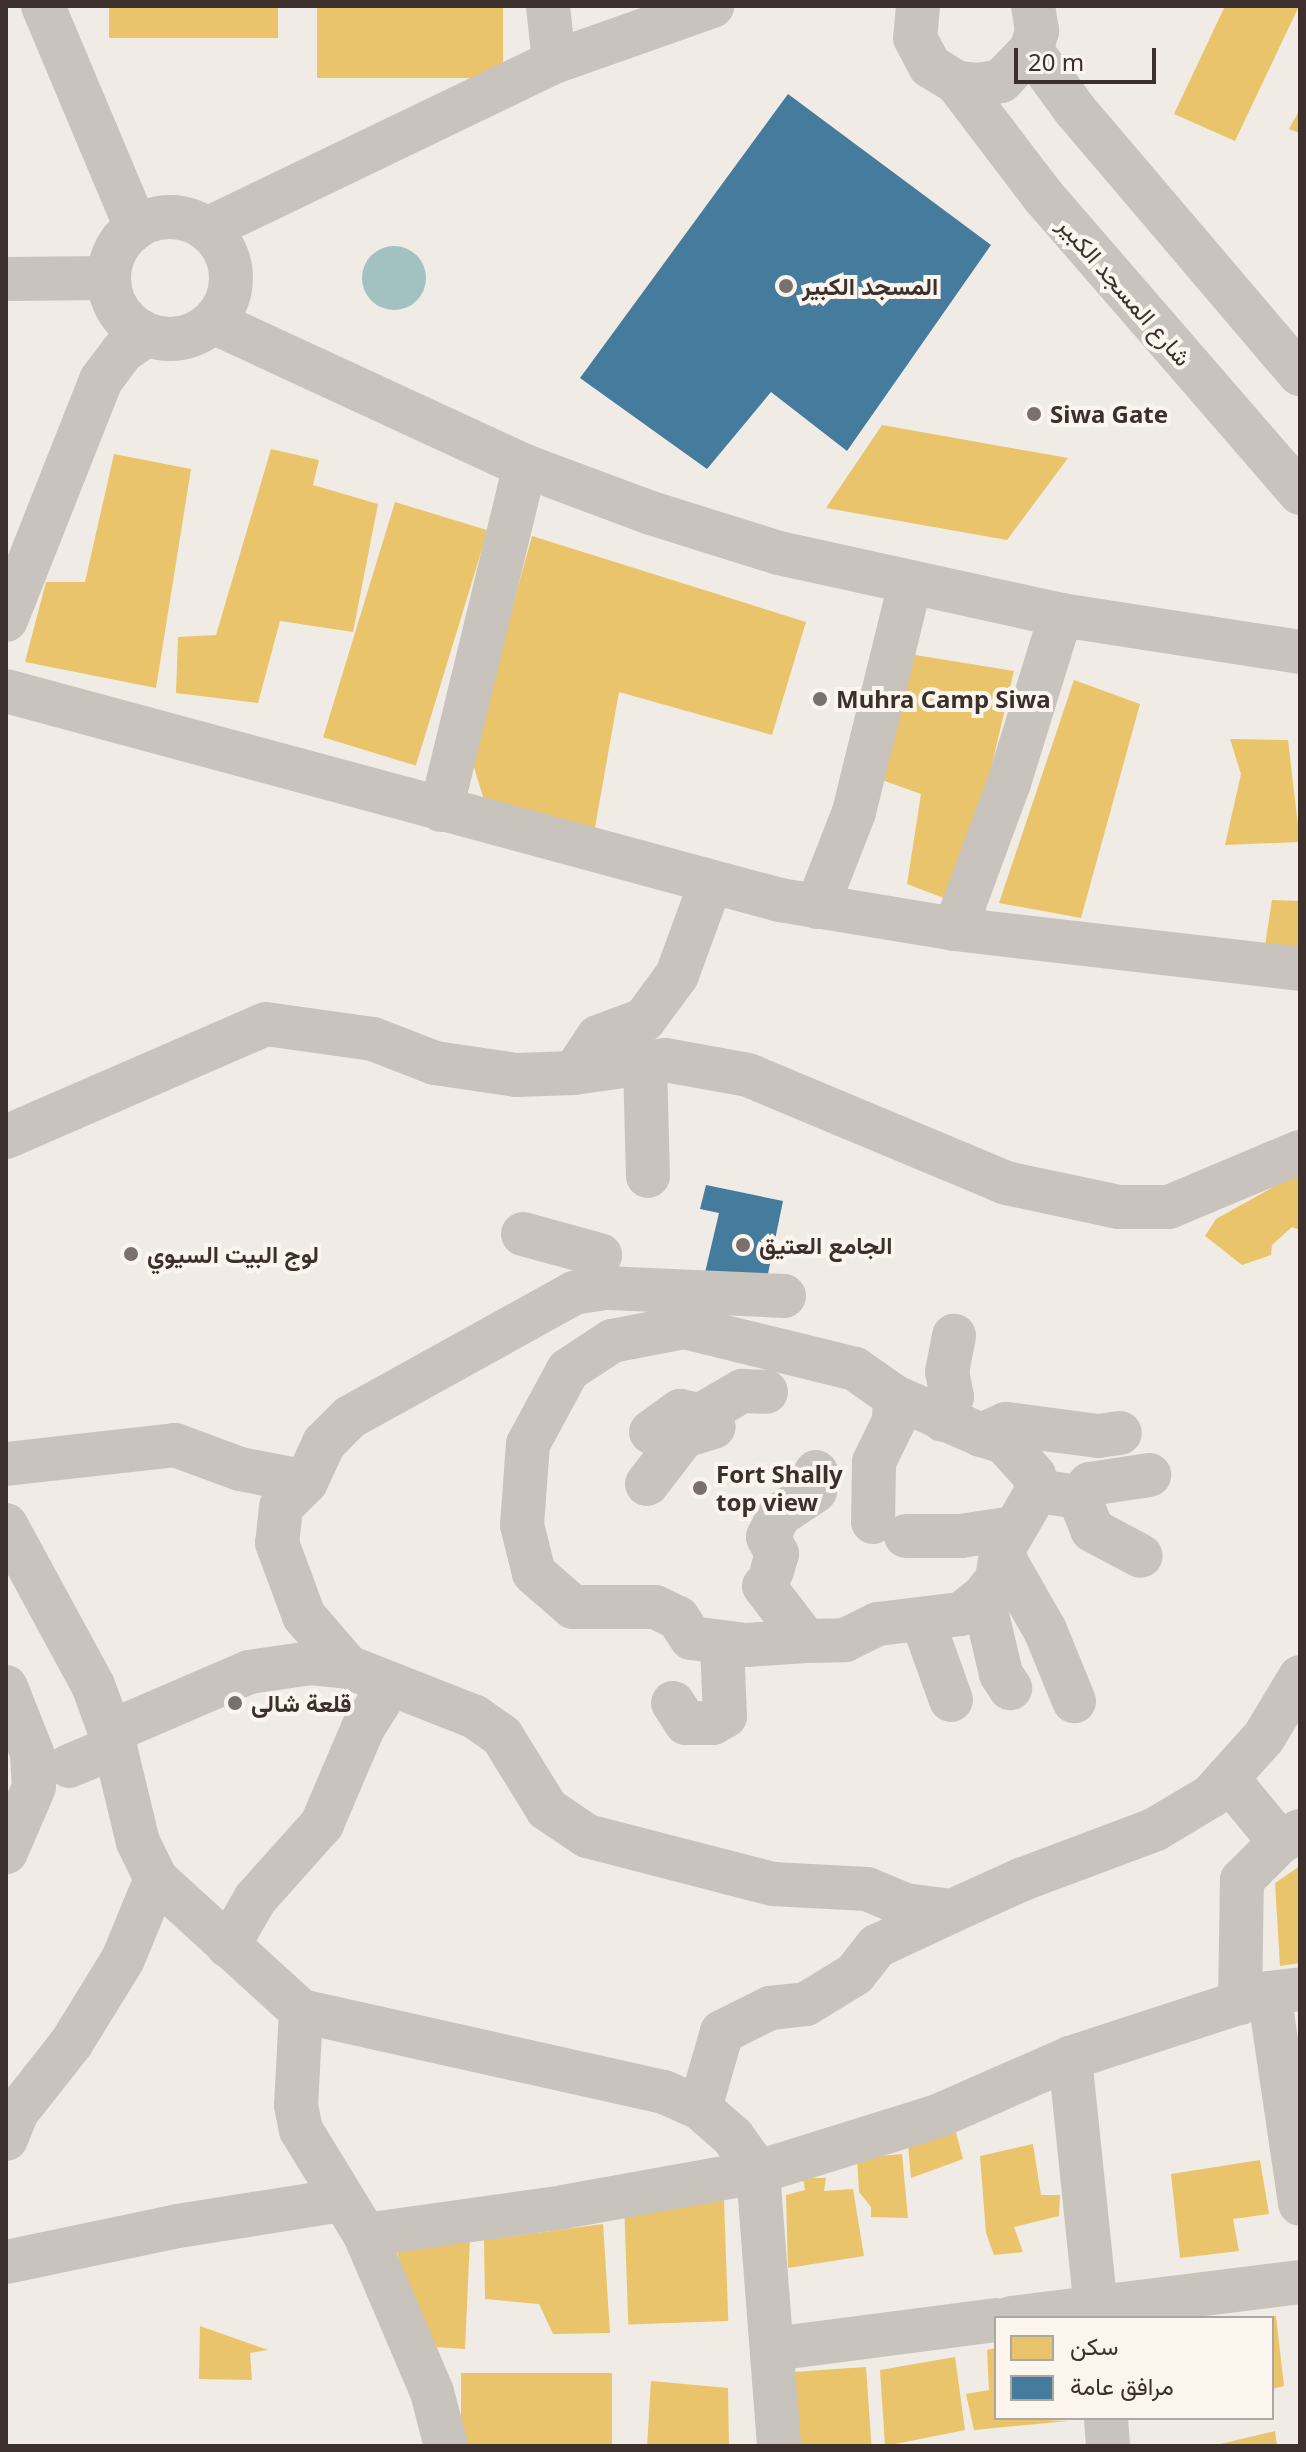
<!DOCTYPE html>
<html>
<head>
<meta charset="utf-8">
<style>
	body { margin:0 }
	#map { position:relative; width:1306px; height:2452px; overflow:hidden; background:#f0ebe5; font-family:"Noto Sans",Vazirmatn,sans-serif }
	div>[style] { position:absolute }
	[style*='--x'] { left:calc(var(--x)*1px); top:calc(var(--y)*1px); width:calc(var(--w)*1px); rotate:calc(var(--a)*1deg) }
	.water>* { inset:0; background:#a1c2c1 }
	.round { border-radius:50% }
	.homes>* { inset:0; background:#e9c46a; transform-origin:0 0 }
	.public>* { inset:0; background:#457b9d }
	.minor>* { height:44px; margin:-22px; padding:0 22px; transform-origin:22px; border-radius:22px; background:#c9c3be }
	.minor>.ring { margin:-22px; padding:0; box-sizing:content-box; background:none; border:44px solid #c9c3be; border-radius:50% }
	.dots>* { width:22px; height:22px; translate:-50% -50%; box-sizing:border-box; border:4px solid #fbf5ee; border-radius:50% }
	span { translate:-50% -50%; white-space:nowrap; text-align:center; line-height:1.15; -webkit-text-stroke:8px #fbf5ee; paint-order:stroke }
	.poi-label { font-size:24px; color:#3b302b; font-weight:700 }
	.left { translate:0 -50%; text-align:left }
	.street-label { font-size:24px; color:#3b302b }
	.frame { position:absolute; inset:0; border:8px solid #3b302b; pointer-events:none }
	.legend { position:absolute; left:994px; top:2316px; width:280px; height:104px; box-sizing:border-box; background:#fbf5ee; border:2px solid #aea6a0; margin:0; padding:10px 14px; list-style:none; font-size:24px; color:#3b302b }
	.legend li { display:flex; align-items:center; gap:16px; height:40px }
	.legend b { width:40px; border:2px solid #aea6a0 }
	.scale { position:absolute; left:1014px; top:48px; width:142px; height:36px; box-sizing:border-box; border:4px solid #3b302b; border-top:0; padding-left:10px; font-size:24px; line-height:28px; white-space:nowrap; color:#3b302b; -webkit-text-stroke:6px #fbf5ee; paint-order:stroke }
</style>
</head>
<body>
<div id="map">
	<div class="water">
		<div class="round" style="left:362px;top:246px;width:64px;height:64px"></div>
	</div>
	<div class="homes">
		<div style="left:109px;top:6px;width:169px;height:32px"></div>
		<div style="left:317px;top:6px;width:186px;height:72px"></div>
		<div style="clip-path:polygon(1225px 6px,1299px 6px,1235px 141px,1174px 114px)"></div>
		<div style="clip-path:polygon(1300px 109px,1300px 133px,1289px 129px)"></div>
		<div style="clip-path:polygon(882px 425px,1068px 458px,1007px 540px,826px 508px)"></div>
		<div style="clip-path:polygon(271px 449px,319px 460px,313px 485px,378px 504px,353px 632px,280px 621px,258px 703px,176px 693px,178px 637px,216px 635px)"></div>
		<div style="clip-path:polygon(114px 454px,191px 469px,156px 688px,25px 662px,46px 582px,85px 582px)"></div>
		<div style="left:395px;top:502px;width:97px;height:246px;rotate:17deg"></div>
		<div style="clip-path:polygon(532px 536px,806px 622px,772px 735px,619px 692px,594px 833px,486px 807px,471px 757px)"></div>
		<div style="clip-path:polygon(915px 655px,1014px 671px,985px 794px,946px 899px,907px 884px,921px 794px,879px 779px)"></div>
		<div style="clip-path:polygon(1074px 680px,1140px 704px,1081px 918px,999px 903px)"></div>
		<div style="clip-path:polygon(1230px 739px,1288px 740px,1300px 842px,1225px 845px,1241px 774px)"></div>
		<div style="clip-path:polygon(1272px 900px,1300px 901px,1300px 958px,1264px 952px)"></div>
		<div style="clip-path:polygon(1300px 1172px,1300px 1230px,1292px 1227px,1272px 1245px,1271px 1255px,1242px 1265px,1205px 1236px,1216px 1219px)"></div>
		<div style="clip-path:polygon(1300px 1866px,1300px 1963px,1280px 1966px,1275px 1883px)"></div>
		<div style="clip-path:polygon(955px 2129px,963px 2159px,911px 2178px,908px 2145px)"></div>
		<div style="clip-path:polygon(1033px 2144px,1041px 2195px,1060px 2195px,1059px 2216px,1014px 2227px,1023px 2252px,994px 2255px,986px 2233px,980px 2156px)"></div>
		<div style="clip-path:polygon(902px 2154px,908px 2218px,871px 2217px,871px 2207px,859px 2192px,857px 2158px)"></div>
		<div style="clip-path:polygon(1260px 2160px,1269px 2214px,1233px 2219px,1239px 2251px,1180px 2258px,1171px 2174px)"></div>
		<div style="clip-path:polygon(803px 2178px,826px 2178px,824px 2191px,853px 2189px,864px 2256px,788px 2268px,786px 2195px,805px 2190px)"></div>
		<div style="left:724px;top:2199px;width:122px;height:100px;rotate:88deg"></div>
		<div style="clip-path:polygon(603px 2224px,610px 2333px,553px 2334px,539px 2304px,485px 2299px,484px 2240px)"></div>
		<div style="clip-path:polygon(470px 2239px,465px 2349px,420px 2346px,396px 2247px)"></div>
		<div style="clip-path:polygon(1272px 2316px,1276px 2316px,1284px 2386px,1272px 2389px)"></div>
		<div style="clip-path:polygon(200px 2326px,268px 2350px,250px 2353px,252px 2380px,199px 2379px)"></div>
		<div style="clip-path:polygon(996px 2348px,996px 2418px,1068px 2421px,974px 2430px,966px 2394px,989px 2390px,987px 2350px)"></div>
		<div style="clip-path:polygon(955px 2357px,965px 2430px,885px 2446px,880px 2370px)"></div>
		<div style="left:866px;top:2367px;width:79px;height:73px;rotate:86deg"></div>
		<div style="left:612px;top:2373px;width:73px;height:151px;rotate:90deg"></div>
		<div style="clip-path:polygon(651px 2381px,728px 2388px,729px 2446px,647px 2446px)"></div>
		<div style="clip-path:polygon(1275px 2431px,1277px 2446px,1216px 2446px,1216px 2445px)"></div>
	</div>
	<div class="public">
		<div style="clip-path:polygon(788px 94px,991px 245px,847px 451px,771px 392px,707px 469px,580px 378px)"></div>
		<div style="clip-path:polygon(706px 1185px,783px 1201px,764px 1293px,704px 1277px,719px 1213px,700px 1209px)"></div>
	</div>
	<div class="minor">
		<div style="--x:43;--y:6;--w:240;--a:67.2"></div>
		<div style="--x:548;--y:6;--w:56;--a:83.9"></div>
		<div style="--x:918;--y:6;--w:32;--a:95"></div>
		<div style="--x:915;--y:38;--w:32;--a:62"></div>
		<div style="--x:930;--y:66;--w:32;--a:32"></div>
		<div style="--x:957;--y:83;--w:22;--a:5"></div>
		<div style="--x:979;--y:85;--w:22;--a:-10"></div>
		<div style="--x:1001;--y:81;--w:43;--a:-45.9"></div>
		<div style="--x:1031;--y:50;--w:20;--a:-72"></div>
		<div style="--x:1037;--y:31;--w:25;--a:-99"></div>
		<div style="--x:1031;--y:50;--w:74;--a:53.7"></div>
		<div style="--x:1075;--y:110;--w:347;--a:49.6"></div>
		<div style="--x:957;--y:83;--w:142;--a:52.7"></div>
		<div style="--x:1043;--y:196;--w:393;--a:49.1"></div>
		<div class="ring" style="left:109px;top:217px;width:78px;height:78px"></div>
		<div style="--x:207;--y:229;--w:385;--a:-25.7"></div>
		<div style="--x:554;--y:62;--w:168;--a:-19.5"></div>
		<div style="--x:6;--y:279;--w:102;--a:-0.6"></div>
		<div style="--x:213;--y:322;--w:344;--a:24.8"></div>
		<div style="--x:525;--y:466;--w:134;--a:20.5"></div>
		<div style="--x:651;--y:513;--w:134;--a:17.4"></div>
		<div style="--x:779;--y:553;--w:289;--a:12.4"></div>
		<div style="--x:1061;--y:615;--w:242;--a:8.8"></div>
		<div style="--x:6;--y:620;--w:258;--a:-68.4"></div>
		<div style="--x:101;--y:380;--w:36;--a:-53"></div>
		<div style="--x:123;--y:351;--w:29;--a:-35"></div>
		<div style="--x:6;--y:691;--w:802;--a:15.11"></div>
		<div style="--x:780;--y:900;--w:177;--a:9.4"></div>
		<div style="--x:955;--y:929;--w:347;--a:6.6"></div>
		<div style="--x:441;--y:810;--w:354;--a:-76.3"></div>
		<div style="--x:817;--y:907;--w:102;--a:-68.7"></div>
		<div style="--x:854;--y:812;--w:235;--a:-76.2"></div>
		<div style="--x:955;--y:929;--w:156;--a:-69.7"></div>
		<div style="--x:1009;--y:783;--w:176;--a:-72.8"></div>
		<div style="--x:645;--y:1063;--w:113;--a:88.5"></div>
		<div style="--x:574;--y:1073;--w:43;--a:-56.3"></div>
		<div style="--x:598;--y:1037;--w:49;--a:-20.3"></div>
		<div style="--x:644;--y:1020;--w:56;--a:-53.7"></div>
		<div style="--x:677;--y:975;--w:99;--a:-69.9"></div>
		<div style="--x:6;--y:1137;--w:283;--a:-23.5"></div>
		<div style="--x:266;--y:1024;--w:108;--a:8"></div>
		<div style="--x:373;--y:1039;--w:66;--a:21.2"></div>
		<div style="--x:435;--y:1063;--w:82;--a:8.4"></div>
		<div style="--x:516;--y:1075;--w:58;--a:-2"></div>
		<div style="--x:574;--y:1073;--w:92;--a:-8.1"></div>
		<div style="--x:665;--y:1060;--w:84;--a:10.2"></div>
		<div style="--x:748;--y:1075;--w:280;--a:22.7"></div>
		<div style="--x:1006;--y:1183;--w:116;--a:12"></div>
		<div style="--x:1119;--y:1207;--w:50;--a:0"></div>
		<div style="--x:1169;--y:1207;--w:142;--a:-22.8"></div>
		<div style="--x:523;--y:1234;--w:80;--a:15.3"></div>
		<div style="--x:784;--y:1296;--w:179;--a:-177.4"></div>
		<div style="--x:605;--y:1288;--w:31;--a:171"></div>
		<div style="--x:574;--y:1293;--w:256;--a:151"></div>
		<div style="--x:350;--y:1417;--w:37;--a:135"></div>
		<div style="--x:324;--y:1443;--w:43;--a:114.8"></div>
		<div style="--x:306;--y:1482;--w:35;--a:135"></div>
		<div style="--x:281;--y:1507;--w:36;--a:96"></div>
		<div style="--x:277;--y:1543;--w:78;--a:69.7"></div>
		<div style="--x:304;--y:1616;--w:67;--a:49.2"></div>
		<div style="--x:348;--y:1667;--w:136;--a:21.5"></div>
		<div style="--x:475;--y:1717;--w:33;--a:35"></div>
		<div style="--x:502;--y:1736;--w:86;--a:58.3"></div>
		<div style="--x:547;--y:1809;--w:48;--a:34"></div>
		<div style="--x:587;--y:1836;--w:192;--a:14.5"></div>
		<div style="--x:773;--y:1884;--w:94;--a:3"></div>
		<div style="--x:867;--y:1889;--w:41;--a:22.8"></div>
		<div style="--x:905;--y:1905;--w:47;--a:7.3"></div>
		<div style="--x:952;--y:1911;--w:78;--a:-24.3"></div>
		<div style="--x:1023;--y:1879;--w:140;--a:-20.5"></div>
		<div style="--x:1154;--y:1830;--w:66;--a:-30.8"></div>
		<div style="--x:1211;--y:1796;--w:79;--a:-48.1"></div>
		<div style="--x:1264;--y:1737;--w:70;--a:-59"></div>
		<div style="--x:943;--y:1420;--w:25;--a:-69"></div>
		<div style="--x:952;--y:1397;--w:25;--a:-101"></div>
		<div style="--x:947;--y:1372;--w:37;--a:-79"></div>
		<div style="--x:651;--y:1432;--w:36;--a:-36"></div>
		<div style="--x:680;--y:1411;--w:21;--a:11"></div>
		<div style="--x:701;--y:1415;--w:48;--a:-30.3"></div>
		<div style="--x:742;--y:1391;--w:24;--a:2"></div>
		<div style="--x:6;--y:1464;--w:170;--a:-6.4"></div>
		<div style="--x:175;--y:1445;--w:69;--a:20.3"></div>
		<div style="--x:240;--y:1469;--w:67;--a:11.1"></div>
		<div style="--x:647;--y:1484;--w:61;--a:-52.4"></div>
		<div style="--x:684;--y:1436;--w:31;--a:-17"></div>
		<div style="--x:1037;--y:1491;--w:42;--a:8.1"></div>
		<div style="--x:1079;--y:1497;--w:17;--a:-50"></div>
		<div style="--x:1090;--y:1484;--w:60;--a:-8.7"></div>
		<div style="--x:1079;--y:1497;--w:35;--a:68"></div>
		<div style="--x:1092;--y:1530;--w:55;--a:28"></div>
		<div style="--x:873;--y:1522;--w:60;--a:-89"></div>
		<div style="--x:874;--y:1462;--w:46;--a:-64"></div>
		<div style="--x:894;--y:1421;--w:24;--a:-88"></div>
		<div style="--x:6;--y:1525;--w:182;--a:61.5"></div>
		<div style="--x:93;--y:1685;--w:62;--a:70.1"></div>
		<div style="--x:114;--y:1743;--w:102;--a:76.4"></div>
		<div style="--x:138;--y:1842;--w:41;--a:64.1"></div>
		<div style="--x:156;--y:1879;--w:196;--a:42.3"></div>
		<div style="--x:301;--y:2011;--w:372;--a:12.6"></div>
		<div style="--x:664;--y:2092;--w:39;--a:24"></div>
		<div style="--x:700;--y:2108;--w:44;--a:41.3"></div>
		<div style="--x:733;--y:2137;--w:43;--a:54.5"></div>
		<div style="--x:758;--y:2172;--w:275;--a:85.6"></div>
		<div style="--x:906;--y:1536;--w:55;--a:0"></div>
		<div style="--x:961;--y:1536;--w:53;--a:-8.7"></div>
		<div style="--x:1001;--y:1553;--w:89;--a:60.3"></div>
		<div style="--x:1045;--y:1630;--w:77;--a:67.8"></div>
		<div style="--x:772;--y:1571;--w:18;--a:-74"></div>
		<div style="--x:777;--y:1554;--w:19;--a:-118"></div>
		<div style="--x:768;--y:1537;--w:25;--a:-63"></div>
		<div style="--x:779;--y:1515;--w:43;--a:-33.7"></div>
		<div style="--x:815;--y:1491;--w:19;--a:-87"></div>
		<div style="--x:764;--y:1586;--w:69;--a:52.6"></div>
		<div style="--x:806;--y:1641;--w:60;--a:176.2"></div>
		<div style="--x:746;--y:1645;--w:55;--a:-172.7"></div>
		<div style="--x:691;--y:1638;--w:24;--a:-123"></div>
		<div style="--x:678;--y:1618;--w:25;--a:-154"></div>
		<div style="--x:655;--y:1607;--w:82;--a:180"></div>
		<div style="--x:573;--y:1607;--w:52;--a:-138.9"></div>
		<div style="--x:534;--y:1573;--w:49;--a:-104"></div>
		<div style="--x:522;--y:1525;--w:81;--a:-85.8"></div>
		<div style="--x:528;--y:1444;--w:84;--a:-61.6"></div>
		<div style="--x:568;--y:1370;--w:53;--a:-33.4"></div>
		<div style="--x:612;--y:1341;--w:73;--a:-11"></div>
		<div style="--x:684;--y:1327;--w:176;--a:13.8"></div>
		<div style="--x:855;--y:1369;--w:49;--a:35"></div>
		<div style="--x:895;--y:1397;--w:94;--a:23.8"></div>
		<div style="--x:981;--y:1435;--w:27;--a:-24"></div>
		<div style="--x:1006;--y:1424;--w:93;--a:7.4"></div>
		<div style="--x:1098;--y:1436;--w:22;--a:-8"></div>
		<div style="--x:983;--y:1597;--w:79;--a:76.8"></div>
		<div style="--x:1001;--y:1674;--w:17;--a:57"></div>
		<div style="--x:922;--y:1619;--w:86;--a:70.3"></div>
		<div style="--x:806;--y:1641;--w:39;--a:-1"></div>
		<div style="--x:845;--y:1640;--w:37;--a:-26"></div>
		<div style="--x:878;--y:1624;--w:84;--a:-6.9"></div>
		<div style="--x:961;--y:1614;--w:28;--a:-38"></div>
		<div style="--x:983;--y:1597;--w:23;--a:-52"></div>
		<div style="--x:997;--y:1579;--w:26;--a:-81"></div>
		<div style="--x:1001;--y:1553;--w:72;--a:-59.9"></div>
		<div style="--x:1037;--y:1491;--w:16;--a:-101"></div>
		<div style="--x:1034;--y:1475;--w:45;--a:-132.3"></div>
		<div style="--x:1004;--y:1442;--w:24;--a:-163"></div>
		<div style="--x:6;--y:1687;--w:71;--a:68.5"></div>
		<div style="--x:32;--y:1753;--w:34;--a:87"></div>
		<div style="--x:34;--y:1787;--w:71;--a:113.3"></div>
		<div style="--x:673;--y:1703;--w:24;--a:57"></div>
		<div style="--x:686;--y:1723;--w:27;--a:0"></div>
		<div style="--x:713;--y:1723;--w:14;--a:-30"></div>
		<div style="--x:725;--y:1716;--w:73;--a:-92.4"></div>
		<div style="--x:110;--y:1732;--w:151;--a:-23.3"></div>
		<div style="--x:249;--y:1672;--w:63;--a:-8.3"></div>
		<div style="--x:311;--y:1663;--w:37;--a:6"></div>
		<div style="--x:69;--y:1766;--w:50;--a:-22.4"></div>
		<div style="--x:1227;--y:1778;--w:83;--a:50.4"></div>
		<div style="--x:228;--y:1946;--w:54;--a:-60.1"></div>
		<div style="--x:255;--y:1899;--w:101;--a:-48.2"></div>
		<div style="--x:322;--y:1824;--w:104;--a:-66.9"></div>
		<div style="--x:363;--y:1728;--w:51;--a:-57.9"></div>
		<div style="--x:1269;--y:1993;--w:213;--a:81.6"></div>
		<div style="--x:1240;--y:2003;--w:123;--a:-89.1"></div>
		<div style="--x:1242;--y:1880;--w:54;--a:-45"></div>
		<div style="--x:1280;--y:1842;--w:23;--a:-29"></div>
		<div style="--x:301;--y:2011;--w:94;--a:93"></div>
		<div style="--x:296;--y:2105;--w:25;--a:79"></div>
		<div style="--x:301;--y:2130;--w:123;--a:58.6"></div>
		<div style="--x:365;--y:2235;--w:171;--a:66.9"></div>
		<div style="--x:432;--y:2392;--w:56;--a:75.5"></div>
		<div style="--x:1070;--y:2058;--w:261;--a:84.1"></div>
		<div style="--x:700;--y:2108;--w:79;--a:-73.9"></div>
		<div style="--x:722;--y:2032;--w:54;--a:-26.6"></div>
		<div style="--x:770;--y:2008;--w:36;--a:-6"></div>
		<div style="--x:806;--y:2004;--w:57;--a:-31.5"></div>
		<div style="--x:855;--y:1974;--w:36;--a:-52"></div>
		<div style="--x:877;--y:1946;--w:81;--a:-25"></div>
		<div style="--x:6;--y:2139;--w:29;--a:-68"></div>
		<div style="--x:17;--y:2112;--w:89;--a:-51.8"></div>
		<div style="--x:72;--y:2042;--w:97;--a:-58.4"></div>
		<div style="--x:123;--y:1959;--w:87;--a:-67.6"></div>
		<div style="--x:365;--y:2235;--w:200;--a:-8"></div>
		<div style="--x:563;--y:2207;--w:198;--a:-10.2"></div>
		<div style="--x:758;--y:2172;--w:189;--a:-17.3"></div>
		<div style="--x:938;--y:2116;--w:144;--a:-23.7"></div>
		<div style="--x:1070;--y:2058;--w:209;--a:-18.1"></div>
		<div style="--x:1269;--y:1993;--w:31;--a:-7"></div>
		<div style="--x:6;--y:2262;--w:176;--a:-11.8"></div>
		<div style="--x:178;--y:2226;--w:167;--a:-9"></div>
		<div style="--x:1011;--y:2318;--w:291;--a:-7.1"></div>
		<div style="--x:773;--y:2349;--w:225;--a:-7.4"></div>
		<div style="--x:1106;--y:2418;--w:28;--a:86"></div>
	</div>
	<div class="dots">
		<div style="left:786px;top:286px;background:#7a716c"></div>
		<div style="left:1034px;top:414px;background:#7a716c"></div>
		<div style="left:820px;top:699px;background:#7a716c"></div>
		<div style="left:743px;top:1245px;background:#7a716c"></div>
		<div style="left:131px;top:1254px;background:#7a716c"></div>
		<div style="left:700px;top:1488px;background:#7a716c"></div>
		<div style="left:235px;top:1703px;background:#7a716c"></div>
	</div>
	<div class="poi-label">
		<span class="left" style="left:802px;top:286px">المسجد الكبير</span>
		<span class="left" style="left:1050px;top:414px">Siwa Gate</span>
		<span class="left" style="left:836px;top:699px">Muhra Camp Siwa</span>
		<span class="left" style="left:759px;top:1245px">الجامع العتيق</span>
		<span class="left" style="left:147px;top:1254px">لوج البيت السيوي</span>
		<span class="left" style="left:716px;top:1488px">Fort Shally<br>top view</span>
		<span class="left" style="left:251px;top:1703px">قلعة شالى</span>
	</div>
	<div class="street-label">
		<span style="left:1125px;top:291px;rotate:49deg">شارع المسجد الكبير</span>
	</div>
	<div class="frame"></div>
	<ul class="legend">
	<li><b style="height:22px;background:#e9c46a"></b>سكن</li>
	<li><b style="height:22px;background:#457b9d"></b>مرافق عامة</li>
	</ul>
	<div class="scale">20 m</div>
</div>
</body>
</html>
